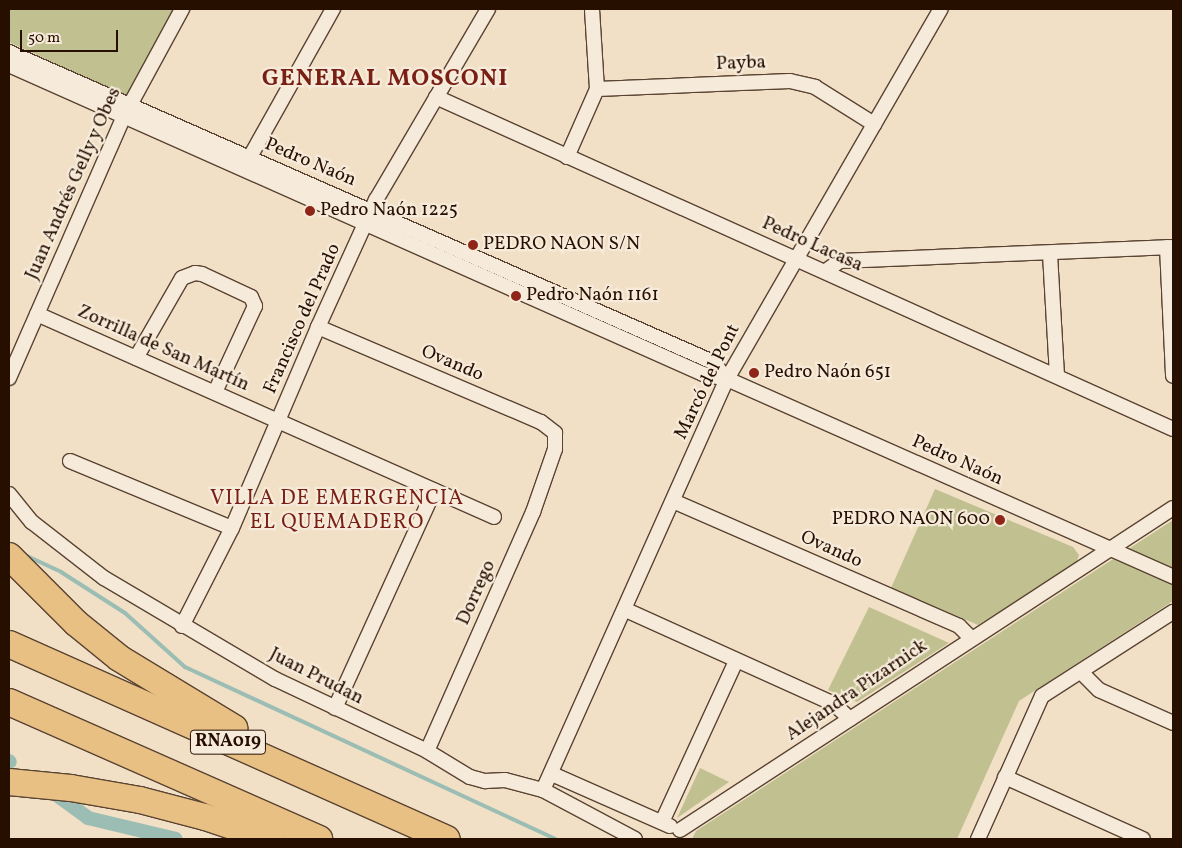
<!DOCTYPE html>
<html>
<head>
<meta charset="utf-8">
<style>
	body { margin:0 }
	#map { position:relative; width:1182px; height:848px; overflow:hidden; background:#f1e0c6; font-family:Vollkorn,serif }
	div>[style] { position:absolute }
	[style*='--x'] { left:calc(var(--x)*1px); top:calc(var(--y)*1px); width:calc(var(--w)*1px); rotate:calc(var(--a)*1deg) }
	.green>* { inset:0; background:#c1c090 }
	.stream>* { height:4px; margin:-2px; padding:0 2px; transform-origin:2px; border-radius:2px; background:#9bbdb4 }
	.canal>* { height:14px; margin:-7px; padding:0 7px; transform-origin:7px; border-radius:7px; background:#9bbdb4 }
	.roads { filter:drop-shadow(1px 0 #5a4332) drop-shadow(-1px 0 #5a4332) drop-shadow(0 1px #5a4332) drop-shadow(0 -1px #5a4332) }
	.street>* { height:14px; margin:-7px; padding:0 7px; transform-origin:7px; border-radius:7px; background:#f6ebda }
	.highway>* { height:26px; margin:-13px; padding:0 13px; transform-origin:13px; border-radius:13px; background:#e8c083 }
	.dots>* { width:14px; height:14px; translate:-50% -50%; box-sizing:border-box; border:2px solid #f6ebda; border-radius:50% }
	span { translate:-50% -50%; white-space:nowrap; text-align:center; line-height:1.15; -webkit-text-stroke:4.5px #f6ebda; paint-order:stroke }
	.shield-label span { padding:1px 4px; background:#f6ebda; border:1px solid; border-radius:4px; -webkit-text-stroke-width:0 }
	.shield-label { font-size:18px; color:#270f00; font-weight:700 }
	.street-label { font-size:19px; color:#270f00 }
	.poi-label { font-size:19px; color:#270f00 }
	.left { translate:0 -50%; text-align:left }
	.right { translate:-100% -50%; text-align:right }
	.quarter-label { font-size:21px; color:#7a1f14; letter-spacing:1px }
	.district-label { font-size:24px; color:#7a1f14; font-weight:700; letter-spacing:1px }
	.frame { position:absolute; inset:0; border:10px solid #270f00; pointer-events:none }
	.scale { position:absolute; left:20px; top:30px; width:98px; height:22px; box-sizing:border-box; border:2px solid #270f00; border-top:0; padding-left:6px; font-size:15px; line-height:18px; white-space:nowrap; color:#270f00; -webkit-text-stroke:4px #f6ebda; paint-order:stroke }
</style>
</head>
<body>
<div id="map">
	<div class="green">
		<div style="clip-path:polygon(9px 9px,176px 9px,126px 96px,9px 42px)"></div>
		<div style="clip-path:polygon(935px 489px,1073px 547px,1079px 555px,1076px 564px,978px 625px,891px 588px)"></div>
		<div style="clip-path:polygon(1173px 520px,1173px 601px,1019px 701px,957px 839px,692px 839px,696px 831px)"></div>
		<div style="clip-path:polygon(869px 607px,949px 643px,857px 702px,828px 690px)"></div>
		<div style="clip-path:polygon(700px 768px,729px 782px,677px 818px)"></div>
	</div>
	<div class="stream">
		<div style="--x:27;--y:556;--w:38;--a:25"></div>
		<div style="--x:61;--y:572;--w:76;--a:32.6"></div>
		<div style="--x:125;--y:613;--w:81;--a:42"></div>
		<div style="--x:185;--y:667;--w:408;--a:24.9"></div>
	</div>
	<div class="canal">
		<div style="--x:9;--y:761;--w:1;--a:45"></div>
		<div style="--x:58;--y:796;--w:37;--a:36"></div>
		<div style="--x:88;--y:818;--w:90;--a:13.4"></div>
	</div>
	<div class="roads">
		<div class="street">
			<div style="--x:9;--y:52;--w:769;--a:23.77"></div>
			<div style="--x:713;--y:362;--w:22;--a:51"></div>
			<div style="--x:9;--y:65;--w:760;--a:24"></div>
			<div style="--x:703;--y:374;--w:25;--a:12"></div>
			<div style="--x:727;--y:379;--w:488;--a:23.9"></div>
			<div style="--x:597;--y:89;--w:193;--a:-2.4"></div>
			<div style="--x:790;--y:81;--w:26;--a:13"></div>
			<div style="--x:815;--y:87;--w:70;--a:32.1"></div>
			<div style="--x:436;--y:97;--w:808;--a:24.25"></div>
			<div style="--x:567;--y:157;--w:74;--a:-66.2"></div>
			<div style="--x:597;--y:89;--w:80;--a:-93.6"></div>
			<div style="--x:246;--y:164;--w:178;--a:-60.7"></div>
			<div style="--x:1167;--y:247;--w:129;--a:87.3"></div>
			<div style="--x:1050;--y:254;--w:121;--a:86.7"></div>
			<div style="--x:826;--y:271;--w:17;--a:-36"></div>
			<div style="--x:840;--y:261;--w:333;--a:-2.4"></div>
			<div style="--x:37;--y:314;--w:500;--a:23.95"></div>
			<div style="--x:318;--y:327;--w:242;--a:23.1"></div>
			<div style="--x:541;--y:422;--w:18;--a:38"></div>
			<div style="--x:555;--y:433;--w:16;--a:90"></div>
			<div style="--x:555;--y:449;--w:67;--a:109.2"></div>
			<div style="--x:533;--y:512;--w:261;--a:113.9"></div>
			<div style="--x:136;--y:358;--w:92;--a:-60.1"></div>
			<div style="--x:182;--y:278;--w:14;--a:-21"></div>
			<div style="--x:195;--y:273;--w:7;--a:8"></div>
			<div style="--x:202;--y:274;--w:54;--a:25.1"></div>
			<div style="--x:251;--y:297;--w:10;--a:66"></div>
			<div style="--x:255;--y:306;--w:95;--a:114.9"></div>
			<div style="--x:9;--y:378;--w:286;--a:-66.3"></div>
			<div style="--x:124;--y:116;--w:122;--a:-61.5"></div>
			<div style="--x:70;--y:461;--w:175;--a:22.5"></div>
			<div style="--x:9;--y:494;--w:36;--a:51"></div>
			<div style="--x:32;--y:522;--w:91;--a:37.9"></div>
			<div style="--x:104;--y:578;--w:199;--a:30.6"></div>
			<div style="--x:275;--y:679;--w:168;--a:25.3"></div>
			<div style="--x:427;--y:751;--w:50;--a:31.2"></div>
			<div style="--x:470;--y:777;--w:16;--a:15"></div>
			<div style="--x:485;--y:781;--w:20;--a:-3"></div>
			<div style="--x:505;--y:780;--w:39;--a:15"></div>
			<div style="--x:543;--y:790;--w:104;--a:28"></div>
			<div style="--x:673;--y:501;--w:312;--a:23.6"></div>
			<div style="--x:959;--y:626;--w:17;--a:45"></div>
			<div style="--x:626;--y:610;--w:228;--a:24.3"></div>
			<div style="--x:834;--y:704;--w:22;--a:43"></div>
			<div style="--x:182;--y:626;--w:110;--a:-63"></div>
			<div style="--x:232;--y:528;--w:219;--a:-66.8"></div>
			<div style="--x:318;--y:327;--w:140;--a:-65.5"></div>
			<div style="--x:376;--y:200;--w:221;--a:-59.6"></div>
			<div style="--x:1081;--y:672;--w:25;--a:45"></div>
			<div style="--x:1099;--y:690;--w:81;--a:24"></div>
			<div style="--x:335;--y:708;--w:239;--a:-65.5"></div>
			<div style="--x:552;--y:774;--w:129;--a:23.8"></div>
			<div style="--x:1005;--y:777;--w:151;--a:24.2"></div>
			<div style="--x:543;--y:790;--w:450;--a:-65.9"></div>
			<div style="--x:727;--y:379;--w:427;--a:-60"></div>
			<div style="--x:662;--y:822;--w:177;--a:-65.3"></div>
			<div style="--x:680;--y:830;--w:589;--a:-33.15"></div>
			<div style="--x:978;--y:839;--w:157;--a:-65.9"></div>
			<div style="--x:1042;--y:696;--w:156;--a:-32.7"></div>
		</div>
		<div class="highway">
			<div style="--x:9;--y:556;--w:95;--a:45"></div>
			<div style="--x:76;--y:623;--w:55;--a:39.1"></div>
			<div style="--x:119;--y:658;--w:135;--a:31.3"></div>
			<div style="--x:9;--y:644;--w:479;--a:24"></div>
			<div style="--x:9;--y:702;--w:339;--a:23.8"></div>
			<div style="--x:9;--y:782;--w:62;--a:5.5"></div>
			<div style="--x:71;--y:788;--w:70;--a:9.9"></div>
			<div style="--x:140;--y:800;--w:67;--a:14.7"></div>
			<div style="--x:205;--y:817;--w:70;--a:18.4"></div>
		</div>
	</div>
	<div class="dots">
		<div style="left:310px;top:211px;background:#8f2418"></div>
		<div style="left:473px;top:245px;background:#8f2418"></div>
		<div style="left:516px;top:296px;background:#8f2418"></div>
		<div style="left:754px;top:373px;background:#8f2418"></div>
		<div style="left:1000px;top:520px;background:#8f2418"></div>
	</div>
	<div class="shield-label">
		<span style="left:228px;top:742px">RNA019</span>
	</div>
	<div class="street-label">
		<span style="left:741px;top:64px;rotate:-2deg">Payba</span>
		<span style="left:310px;top:163px;rotate:23deg">Pedro Naón</span>
		<span style="left:74px;top:184px;rotate:-66deg">Juan Andrés Gelly y Obes</span>
		<span style="left:812px;top:245px;rotate:24deg">Pedro Lacasa</span>
		<span style="left:303px;top:319px;rotate:-66deg">Francisco del Prado</span>
		<span style="left:163px;top:349px;rotate:24deg">Zorrilla de San Martín</span>
		<span style="left:452px;top:364px;rotate:23deg">Ovando</span>
		<span style="left:708px;top:382px;rotate:-64deg">Marcó del Pont</span>
		<span style="left:957px;top:461px;rotate:24deg">Pedro Naón</span>
		<span style="left:831px;top:550px;rotate:24deg">Ovando</span>
		<span style="left:477px;top:593px;rotate:-66deg">Dorrego</span>
		<span style="left:316px;top:677px;rotate:27deg">Juan Prudan</span>
		<span style="left:857px;top:691px;rotate:-34deg">Alejandra Pizarnick</span>
	</div>
	<div class="poi-label">
		<span class="left" style="left:320px;top:211px">Pedro Naón 1225</span>
		<span class="left" style="left:483px;top:245px">PEDRO NAON S/N</span>
		<span class="left" style="left:526px;top:296px">Pedro Naón 1161</span>
		<span class="left" style="left:764px;top:373px">Pedro Naón 651</span>
		<span class="right" style="left:990px;top:520px">PEDRO NAON 600</span>
	</div>
	<div class="quarter-label">
		<span style="left:337px;top:511px">VILLA DE EMERGENCIA<br>EL QUEMADERO</span>
	</div>
	<div class="district-label">
		<span style="left:385px;top:80px">GENERAL MOSCONI</span>
	</div>
	<div class="frame"></div>
	<div class="scale">50 m</div>
</div>
</body>
</html>
